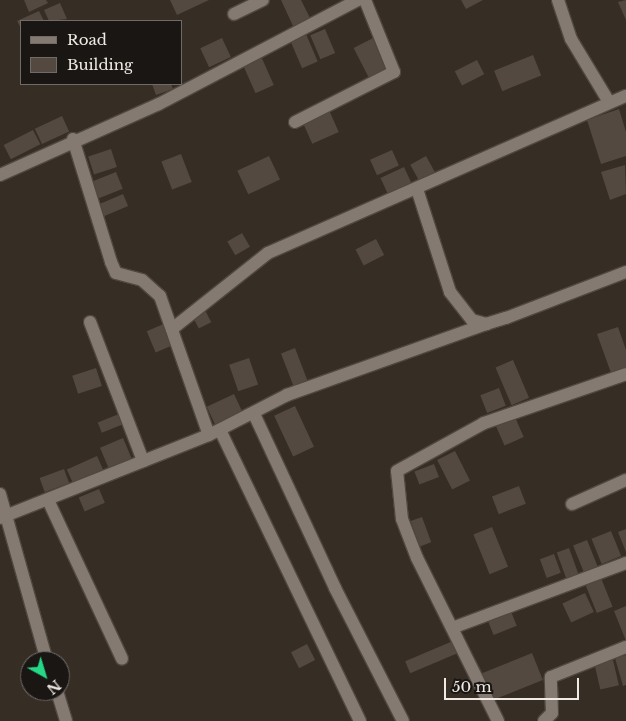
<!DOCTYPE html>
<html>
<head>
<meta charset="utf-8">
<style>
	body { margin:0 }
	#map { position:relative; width:626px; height:721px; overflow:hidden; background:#362d25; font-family:"Libre Baskerville",serif }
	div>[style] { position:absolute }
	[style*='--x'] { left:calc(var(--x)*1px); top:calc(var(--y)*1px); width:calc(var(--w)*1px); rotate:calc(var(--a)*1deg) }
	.building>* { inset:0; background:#534941; transform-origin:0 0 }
	.roads { filter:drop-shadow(1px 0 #504841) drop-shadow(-1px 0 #504841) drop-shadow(0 1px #504841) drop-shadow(0 -1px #504841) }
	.minor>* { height:12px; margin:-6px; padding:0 6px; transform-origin:6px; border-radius:6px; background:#857a71 }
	span { translate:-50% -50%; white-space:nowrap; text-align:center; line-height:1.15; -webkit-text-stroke:4px #1a1613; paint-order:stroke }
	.legend { position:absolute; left:20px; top:20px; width:162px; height:65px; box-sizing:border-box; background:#1a1613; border:1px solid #706b67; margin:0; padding:6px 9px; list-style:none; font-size:15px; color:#f0eae4 }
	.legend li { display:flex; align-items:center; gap:10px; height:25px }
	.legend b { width:25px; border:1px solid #706b67 }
	.north { position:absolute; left:20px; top:651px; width:50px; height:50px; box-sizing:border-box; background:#1a1613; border:1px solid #706b67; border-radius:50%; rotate:141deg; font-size:14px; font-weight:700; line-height:20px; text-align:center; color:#f0eae4 }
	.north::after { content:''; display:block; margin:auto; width:18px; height:22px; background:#24d886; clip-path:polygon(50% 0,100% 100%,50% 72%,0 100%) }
	.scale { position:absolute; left:444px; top:678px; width:135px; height:22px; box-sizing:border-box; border:2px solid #f0eae4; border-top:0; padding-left:6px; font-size:15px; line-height:18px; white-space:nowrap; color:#f0eae4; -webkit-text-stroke:4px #1a1613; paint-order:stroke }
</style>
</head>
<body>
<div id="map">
	<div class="building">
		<div style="clip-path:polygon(24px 0,46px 0,48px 3px,29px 12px)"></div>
		<div style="clip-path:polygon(170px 0,209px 0,177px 15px)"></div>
		<div style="clip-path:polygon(281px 0,301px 0,310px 18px,293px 26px)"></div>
		<div style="clip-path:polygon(461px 0,483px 0,466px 9px)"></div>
		<div style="clip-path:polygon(626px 0,626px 20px,618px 2px)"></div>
		<div style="clip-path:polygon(60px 3px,67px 19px,49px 21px,44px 10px)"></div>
		<div style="clip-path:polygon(39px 11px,44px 21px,21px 21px,21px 28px,17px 21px)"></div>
		<div style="left:325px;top:29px;width:26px;height:16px;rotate:67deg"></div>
		<div style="left:306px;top:34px;width:30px;height:17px;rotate:67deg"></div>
		<div style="left:375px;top:37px;width:35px;height:24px;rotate:63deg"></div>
		<div style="left:222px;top:38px;width:21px;height:24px;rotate:65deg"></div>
		<div style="left:260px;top:54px;width:34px;height:20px;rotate:66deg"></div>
		<div style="left:533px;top:55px;width:22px;height:42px;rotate:68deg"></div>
		<div style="left:477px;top:60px;width:16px;height:25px;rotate:63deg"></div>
		<div style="clip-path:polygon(152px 84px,171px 84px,173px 89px,156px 95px)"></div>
		<div style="clip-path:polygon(619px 109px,626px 132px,626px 156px,601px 164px,587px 120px)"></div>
		<div style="left:329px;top:110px;width:24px;height:29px;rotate:66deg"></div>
		<div style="left:62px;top:116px;width:17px;height:30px;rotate:65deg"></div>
		<div style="left:33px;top:130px;width:16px;height:33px;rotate:63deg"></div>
		<div style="left:111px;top:149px;width:19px;height:24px;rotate:72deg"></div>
		<div style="left:392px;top:150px;width:17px;height:24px;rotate:66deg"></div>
		<div style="left:181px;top:154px;width:30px;height:21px;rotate:69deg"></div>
		<div style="left:269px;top:156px;width:26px;height:35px;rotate:65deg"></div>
		<div style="left:426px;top:156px;width:18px;height:18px;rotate:61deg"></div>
		<div style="clip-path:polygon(625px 165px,626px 194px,610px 200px,601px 172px)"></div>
		<div style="left:404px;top:167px;width:17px;height:26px;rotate:65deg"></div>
		<div style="left:116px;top:172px;width:18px;height:29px;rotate:68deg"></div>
		<div style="left:123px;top:194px;width:13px;height:28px;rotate:67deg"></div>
		<div style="left:242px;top:233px;width:16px;height:17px;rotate:60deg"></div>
		<div style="left:376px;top:239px;width:18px;height:23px;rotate:63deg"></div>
		<div style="left:204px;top:308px;width:16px;height:14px;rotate:63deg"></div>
		<div style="left:166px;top:323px;width:23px;height:21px;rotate:67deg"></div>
		<div style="clip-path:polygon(618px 327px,626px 350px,626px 368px,611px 373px,597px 334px)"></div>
		<div style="left:295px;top:348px;width:39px;height:15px;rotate:69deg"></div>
		<div style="left:249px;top:358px;width:28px;height:21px;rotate:71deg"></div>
		<div style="left:513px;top:360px;width:41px;height:19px;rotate:67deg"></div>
		<div style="left:96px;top:368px;width:19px;height:25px;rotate:72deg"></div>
		<div style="left:499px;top:388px;width:19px;height:20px;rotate:69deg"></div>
		<div style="left:234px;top:394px;width:21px;height:30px;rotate:65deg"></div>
		<div style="left:295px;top:406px;width:45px;height:23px;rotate:65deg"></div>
		<div style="left:119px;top:414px;width:11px;height:23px;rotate:68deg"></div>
		<div style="left:514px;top:415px;width:24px;height:21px;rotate:66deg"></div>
		<div style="left:123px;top:438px;width:26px;height:25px;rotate:67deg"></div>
		<div style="left:455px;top:451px;width:33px;height:20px;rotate:63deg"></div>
		<div style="left:97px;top:456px;width:20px;height:33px;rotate:66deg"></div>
		<div style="left:434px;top:464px;width:14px;height:21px;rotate:69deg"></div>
		<div style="left:64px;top:469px;width:15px;height:26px;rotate:70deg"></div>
		<div style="left:519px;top:486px;width:19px;height:29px;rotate:69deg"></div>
		<div style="left:99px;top:489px;width:15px;height:22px;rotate:67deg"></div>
		<div style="left:422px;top:517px;width:27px;height:12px;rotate:70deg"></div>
		<div style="left:492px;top:527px;width:43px;height:20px;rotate:68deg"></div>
		<div style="clip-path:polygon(626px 529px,626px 552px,618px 532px)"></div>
		<div style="left:611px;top:531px;width:27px;height:21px;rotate:68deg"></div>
		<div style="left:587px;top:540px;width:29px;height:15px;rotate:68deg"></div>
		<div style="left:569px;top:548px;width:29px;height:13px;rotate:70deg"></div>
		<div style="left:554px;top:554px;width:20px;height:15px;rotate:70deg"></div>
		<div style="left:601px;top:578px;width:31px;height:17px;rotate:68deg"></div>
		<div style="left:585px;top:593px;width:21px;height:25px;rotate:65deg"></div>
		<div style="clip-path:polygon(626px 606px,626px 641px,614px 611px)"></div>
		<div style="left:510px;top:609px;width:18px;height:25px;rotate:68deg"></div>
		<div style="left:453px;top:641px;width:13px;height:52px;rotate:67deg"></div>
		<div style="left:307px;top:644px;width:18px;height:18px;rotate:63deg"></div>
		<div style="left:532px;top:653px;width:29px;height:56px;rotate:68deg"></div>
		<div style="clip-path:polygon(626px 655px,626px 685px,623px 686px,615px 658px)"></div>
		<div style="left:613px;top:660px;width:26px;height:19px;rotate:77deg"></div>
	</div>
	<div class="roads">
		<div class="minor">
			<div style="--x:558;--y:0;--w:41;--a:71.6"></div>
			<div style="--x:571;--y:39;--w:74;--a:58.9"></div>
			<div style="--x:234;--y:14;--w:32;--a:-26"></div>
			<div style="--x:295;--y:122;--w:111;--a:-26.8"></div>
			<div style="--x:394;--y:72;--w:78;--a:-111.9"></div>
			<div style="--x:73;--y:139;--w:129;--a:72.8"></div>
			<div style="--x:111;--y:262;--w:12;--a:66"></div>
			<div style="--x:116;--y:273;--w:27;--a:15"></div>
			<div style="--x:142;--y:280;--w:24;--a:42"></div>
			<div style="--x:160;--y:296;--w:147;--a:70.6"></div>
			<div style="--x:0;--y:175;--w:174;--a:-24.1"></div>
			<div style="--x:159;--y:104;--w:225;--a:-27.6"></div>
			<div style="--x:417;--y:189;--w:108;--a:72.2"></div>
			<div style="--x:450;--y:292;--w:36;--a:52"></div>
			<div style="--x:472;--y:320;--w:15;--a:16"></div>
			<div style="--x:486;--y:324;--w:21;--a:-17"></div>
			<div style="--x:506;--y:318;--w:129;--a:-21"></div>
			<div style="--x:90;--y:322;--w:149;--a:69.1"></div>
			<div style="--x:172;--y:329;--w:122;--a:-38.4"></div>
			<div style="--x:268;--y:253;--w:391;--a:-23.7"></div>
			<div style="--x:254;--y:414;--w:192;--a:65"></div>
			<div style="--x:335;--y:588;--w:149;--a:62.9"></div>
			<div style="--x:220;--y:430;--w:323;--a:64.3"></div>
			<div style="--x:0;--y:494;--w:173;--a:74.3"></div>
			<div style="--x:48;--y:500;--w:175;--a:65"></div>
			<div style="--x:572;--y:504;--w:59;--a:-24"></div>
			<div style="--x:0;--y:518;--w:225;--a:-21.7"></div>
			<div style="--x:209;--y:435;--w:88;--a:-27.1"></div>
			<div style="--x:287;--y:395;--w:211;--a:-19.6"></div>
			<div style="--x:452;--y:628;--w:186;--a:-20.5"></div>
			<div style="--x:57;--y:691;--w:31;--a:73"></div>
			<div style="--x:498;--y:721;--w:182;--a:-116.4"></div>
			<div style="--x:417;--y:558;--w:42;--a:-111"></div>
			<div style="--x:402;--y:519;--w:48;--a:-95.9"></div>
			<div style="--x:397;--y:471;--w:99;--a:-28.9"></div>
			<div style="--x:484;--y:423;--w:150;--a:-19"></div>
			<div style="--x:544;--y:721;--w:11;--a:-45"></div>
			<div style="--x:552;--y:713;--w:36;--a:-92"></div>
			<div style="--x:551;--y:677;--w:81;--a:-21.8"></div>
		</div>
	</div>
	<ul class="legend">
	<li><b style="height:6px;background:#857a71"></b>Road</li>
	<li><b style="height:14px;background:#534941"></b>Building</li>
	</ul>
	<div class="north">N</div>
	<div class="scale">50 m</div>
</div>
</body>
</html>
